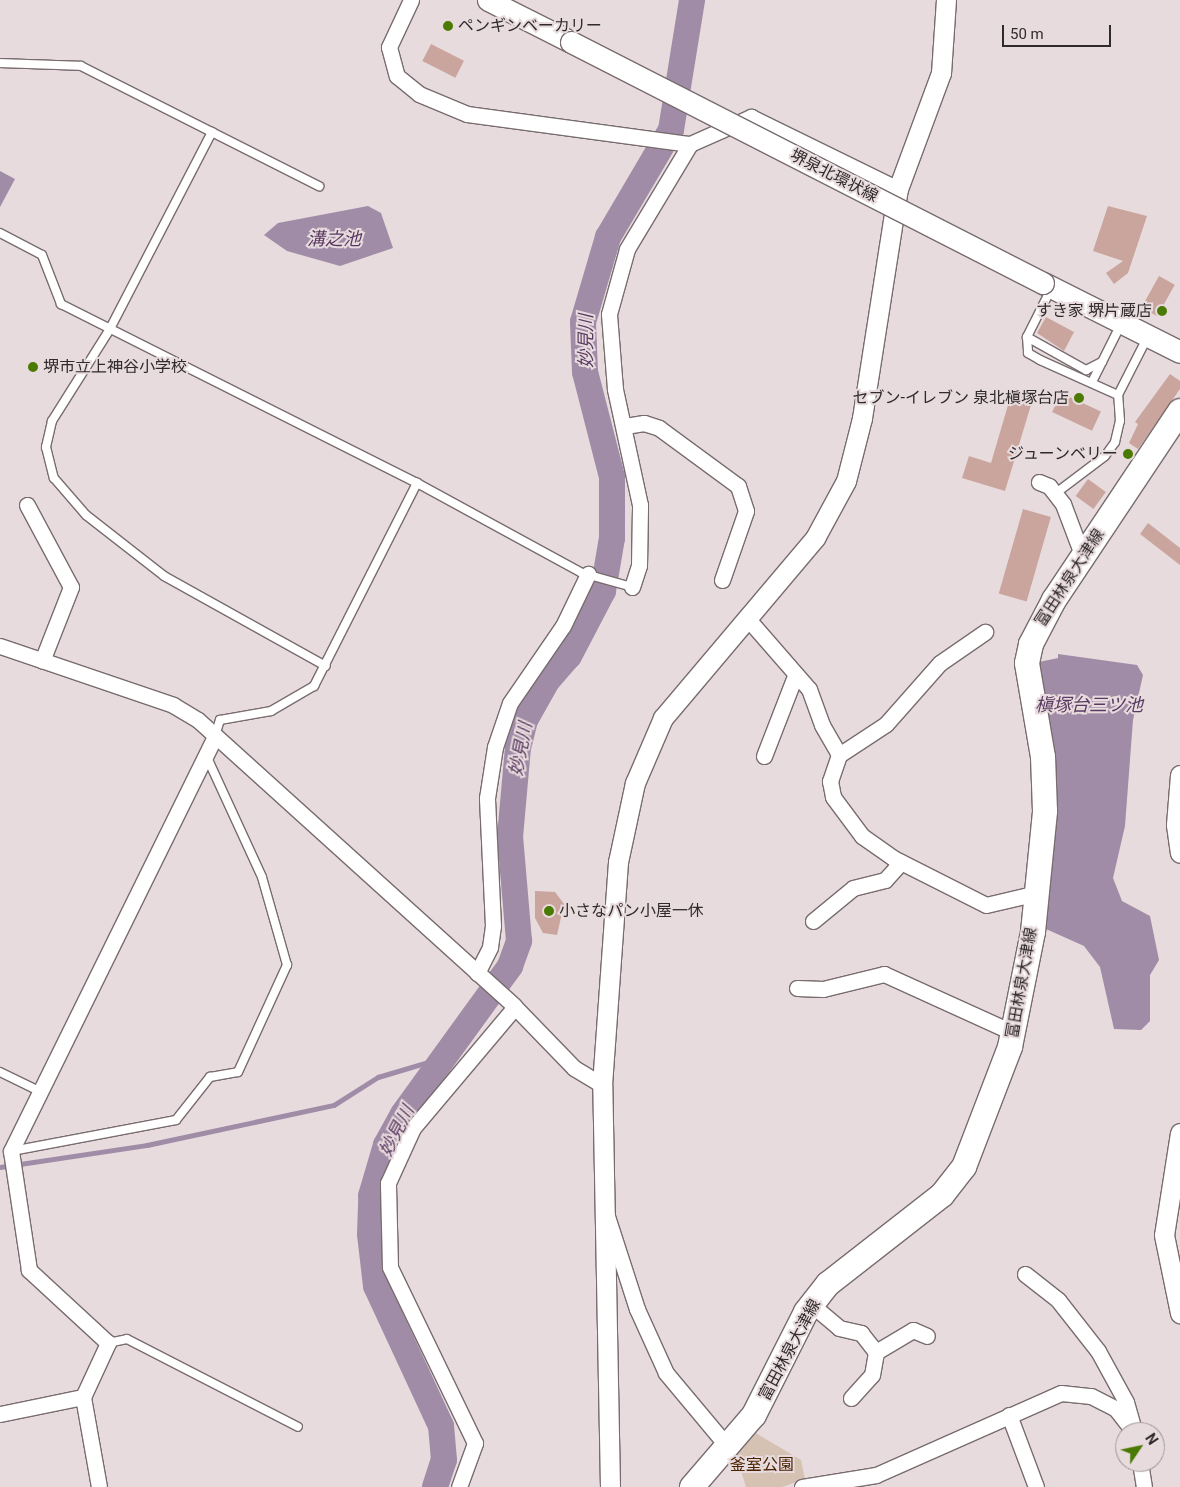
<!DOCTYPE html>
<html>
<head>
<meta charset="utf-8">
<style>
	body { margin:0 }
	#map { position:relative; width:1180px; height:1487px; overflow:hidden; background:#e8dbdd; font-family:Roboto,"Noto Sans JP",sans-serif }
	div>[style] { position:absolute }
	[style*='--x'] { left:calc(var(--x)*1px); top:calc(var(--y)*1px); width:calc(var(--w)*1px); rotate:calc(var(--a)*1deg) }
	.green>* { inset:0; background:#d6c2b3 }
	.water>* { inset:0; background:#a08ca7 }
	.stream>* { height:4.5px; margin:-2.25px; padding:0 2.25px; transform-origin:2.25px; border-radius:2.25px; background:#a08ca7 }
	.river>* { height:26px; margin:-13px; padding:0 13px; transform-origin:13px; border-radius:13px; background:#a08ca7 }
	.building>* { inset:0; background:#caa59d; transform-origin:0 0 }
	.roads { filter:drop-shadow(1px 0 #786c6e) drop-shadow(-1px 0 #786c6e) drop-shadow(0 1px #786c6e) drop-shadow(0 -1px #786c6e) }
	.service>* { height:8px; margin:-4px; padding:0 4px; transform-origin:4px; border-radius:4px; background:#fff }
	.minor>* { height:15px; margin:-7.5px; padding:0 7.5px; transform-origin:7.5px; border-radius:7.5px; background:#fff }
	.tertiary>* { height:19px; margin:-9.5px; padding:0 9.5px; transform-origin:9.5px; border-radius:9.5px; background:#fff }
	.secondary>* { height:21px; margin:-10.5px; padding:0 10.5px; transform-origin:10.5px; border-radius:10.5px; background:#fff }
	.primary>* { height:24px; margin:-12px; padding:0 12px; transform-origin:12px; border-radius:12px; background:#fff }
	.bridges { filter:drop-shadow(1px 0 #786c6e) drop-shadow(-1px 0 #786c6e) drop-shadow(0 1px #786c6e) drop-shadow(0 -1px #786c6e) }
	.secondary-bridge>* { height:21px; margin:-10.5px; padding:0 10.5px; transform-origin:10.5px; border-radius:10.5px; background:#fff }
	.dots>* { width:14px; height:14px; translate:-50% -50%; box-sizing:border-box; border:2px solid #e8dbdd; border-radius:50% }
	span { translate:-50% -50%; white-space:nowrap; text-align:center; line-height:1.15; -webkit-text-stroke:4px #e8dbdd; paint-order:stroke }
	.poi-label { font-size:16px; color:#2f2a2b }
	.left { translate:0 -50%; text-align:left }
	.right { translate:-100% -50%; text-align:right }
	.street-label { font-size:16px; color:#2f2a2b }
	.park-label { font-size:16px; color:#4a2200 }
	.water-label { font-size:18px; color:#583961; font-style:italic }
	.north { position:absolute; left:1115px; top:1422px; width:50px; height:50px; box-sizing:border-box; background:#e8dbdd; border:1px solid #9e9496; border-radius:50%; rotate:56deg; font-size:14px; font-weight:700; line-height:20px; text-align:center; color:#2f2a2b }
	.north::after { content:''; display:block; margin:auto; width:18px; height:22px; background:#4a7a01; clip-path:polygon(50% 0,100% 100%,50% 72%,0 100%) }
	.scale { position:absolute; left:1002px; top:25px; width:109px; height:22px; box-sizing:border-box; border:2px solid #2f2a2b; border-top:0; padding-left:6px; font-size:15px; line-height:18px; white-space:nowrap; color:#2f2a2b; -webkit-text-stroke:4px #e8dbdd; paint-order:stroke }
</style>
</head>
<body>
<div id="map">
	<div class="green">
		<div style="clip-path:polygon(754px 1432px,801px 1460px,805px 1479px,782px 1487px,746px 1487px,735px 1451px)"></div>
	</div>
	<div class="water">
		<div style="clip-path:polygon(0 171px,15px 179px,0 207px)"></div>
		<div style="clip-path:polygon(368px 206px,381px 213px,393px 248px,340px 266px,287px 251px,264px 235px,278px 223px)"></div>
		<div style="clip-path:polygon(1058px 654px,1137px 665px,1143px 675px,1133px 720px,1125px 826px,1113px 878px,1122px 901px,1150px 916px,1159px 960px,1150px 975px,1150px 1021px,1141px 1030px,1114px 1029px,1100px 967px,1084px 946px,1046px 929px,1039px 662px,1058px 658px)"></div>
	</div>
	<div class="stream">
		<div style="--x:0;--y:1167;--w:149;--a:-8.5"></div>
		<div style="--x:147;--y:1145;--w:191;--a:-12.1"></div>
		<div style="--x:334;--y:1105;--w:52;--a:-32.5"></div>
		<div style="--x:378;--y:1077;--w:70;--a:-16.6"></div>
	</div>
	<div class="river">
		<div style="--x:435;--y:1487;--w:28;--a:-72"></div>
		<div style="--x:444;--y:1460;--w:34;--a:-95"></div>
		<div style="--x:441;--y:1426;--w:154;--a:-114.9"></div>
		<div style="--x:376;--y:1286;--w:52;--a:-96.6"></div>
		<div style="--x:370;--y:1234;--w:38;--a:-88"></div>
		<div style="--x:371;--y:1196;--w:53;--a:-73.6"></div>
		<div style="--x:386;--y:1145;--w:35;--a:-61"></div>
		<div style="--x:403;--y:1114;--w:183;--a:-54.1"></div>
		<div style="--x:510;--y:966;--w:27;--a:-70"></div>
		<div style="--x:519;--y:941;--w:104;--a:-94.9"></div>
		<div style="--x:510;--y:837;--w:89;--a:-84.9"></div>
		<div style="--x:518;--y:748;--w:29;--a:-76"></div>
		<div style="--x:525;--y:720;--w:45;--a:-60.6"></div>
		<div style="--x:547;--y:681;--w:33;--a:-49"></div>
		<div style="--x:569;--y:656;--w:73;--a:-62.4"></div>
		<div style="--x:603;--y:591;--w:54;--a:-80.4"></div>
		<div style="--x:612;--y:538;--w:61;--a:-90"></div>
		<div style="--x:612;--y:477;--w:108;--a:-104.4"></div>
		<div style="--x:585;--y:372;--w:50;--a:-92.3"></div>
		<div style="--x:583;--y:322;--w:89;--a:-73.6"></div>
		<div style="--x:608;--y:237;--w:124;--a:-59.5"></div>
		<div style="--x:671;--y:130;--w:132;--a:-80.8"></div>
	</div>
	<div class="building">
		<div style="left:431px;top:44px;width:37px;height:19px;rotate:27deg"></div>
		<div style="clip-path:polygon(1108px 206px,1147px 216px,1128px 273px,1114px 284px,1106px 273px,1123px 261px,1093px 251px)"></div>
		<div style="left:1159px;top:276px;width:18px;height:36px;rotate:29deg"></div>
		<div style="clip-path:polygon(1046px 317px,1074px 332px,1064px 351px,1037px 333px)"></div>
		<div style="clip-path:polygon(1170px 374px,1180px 381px,1180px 389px,1138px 449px,1129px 443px,1138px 424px,1135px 422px)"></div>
		<div style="clip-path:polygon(1013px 388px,1034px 395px,1005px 491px,962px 478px,969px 456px,991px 463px)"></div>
		<div style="left:1061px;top:393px;width:44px;height:21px;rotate:25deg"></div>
		<div style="left:1088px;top:479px;width:22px;height:21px;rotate:36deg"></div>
		<div style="left:1023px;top:509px;width:29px;height:88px;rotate:16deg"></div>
		<div style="clip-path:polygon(1148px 523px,1180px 548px,1180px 565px,1140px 534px)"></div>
		<div style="clip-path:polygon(535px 891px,555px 892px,564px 904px,557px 935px,543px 933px,535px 918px)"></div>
	</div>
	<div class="roads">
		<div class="service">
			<div style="--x:0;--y:63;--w:81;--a:2.1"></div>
			<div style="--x:81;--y:66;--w:267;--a:26.8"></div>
			<div style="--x:212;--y:132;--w:222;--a:117.4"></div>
			<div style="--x:110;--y:329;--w:109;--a:122.2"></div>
			<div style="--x:52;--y:421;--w:27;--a:103"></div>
			<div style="--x:46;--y:447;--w:32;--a:76"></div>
			<div style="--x:54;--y:478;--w:49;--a:49.1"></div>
			<div style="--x:86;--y:515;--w:99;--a:38"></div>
			<div style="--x:164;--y:576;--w:185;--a:29.1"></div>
			<div style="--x:0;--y:233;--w:47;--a:27.6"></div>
			<div style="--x:42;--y:255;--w:53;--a:68.8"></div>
			<div style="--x:61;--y:304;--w:398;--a:26.7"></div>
			<div style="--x:417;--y:483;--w:188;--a:28.6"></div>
			<div style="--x:582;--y:573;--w:52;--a:15.6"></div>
			<div style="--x:1051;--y:289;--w:54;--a:116.6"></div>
			<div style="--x:1027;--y:337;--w:16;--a:86"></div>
			<div style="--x:1028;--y:353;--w:14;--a:30"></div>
			<div style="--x:1040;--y:360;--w:85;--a:24.2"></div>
			<div style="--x:1118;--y:395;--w:64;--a:-63"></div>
			<div style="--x:1027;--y:337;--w:68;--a:29.2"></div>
			<div style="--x:1086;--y:370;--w:18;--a:-27"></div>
			<div style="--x:1092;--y:382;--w:65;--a:-63.4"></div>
			<div style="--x:1056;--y:493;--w:61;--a:-37.1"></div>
			<div style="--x:1105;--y:456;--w:17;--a:-54"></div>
			<div style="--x:1115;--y:442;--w:22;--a:-77"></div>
			<div style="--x:1120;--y:421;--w:26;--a:-94"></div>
			<div style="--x:215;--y:736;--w:17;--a:-73"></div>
			<div style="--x:220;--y:720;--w:52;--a:-10"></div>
			<div style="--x:271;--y:711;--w:50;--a:-30.2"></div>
			<div style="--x:314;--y:686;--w:228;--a:-63.1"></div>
			<div style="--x:0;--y:1072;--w:46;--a:26"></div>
			<div style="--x:12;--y:1151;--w:167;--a:-10.7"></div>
			<div style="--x:176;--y:1120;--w:55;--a:-51.7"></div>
			<div style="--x:210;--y:1077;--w:28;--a:-10"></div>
			<div style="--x:238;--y:1072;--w:118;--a:-65.4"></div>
			<div style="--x:287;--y:965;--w:91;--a:-105.9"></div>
			<div style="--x:262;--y:877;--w:134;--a:-114.7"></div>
			<div style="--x:108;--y:1343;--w:19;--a:-12"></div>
			<div style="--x:127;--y:1339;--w:192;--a:27.2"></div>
		</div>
		<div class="minor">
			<div style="--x:411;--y:0;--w:52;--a:115.1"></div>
			<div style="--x:389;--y:47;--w:30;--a:75"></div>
			<div style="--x:397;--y:76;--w:28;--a:39"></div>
			<div style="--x:419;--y:94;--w:52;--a:22.6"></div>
			<div style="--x:467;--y:114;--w:225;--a:7.7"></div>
			<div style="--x:690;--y:144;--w:67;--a:-23.9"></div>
			<div style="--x:751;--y:117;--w:164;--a:26.1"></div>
			<div style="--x:625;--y:426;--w:19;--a:-9"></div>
			<div style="--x:644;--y:423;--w:16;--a:18"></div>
			<div style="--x:659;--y:428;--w:98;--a:36.3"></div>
			<div style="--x:738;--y:486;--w:26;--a:72"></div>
			<div style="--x:746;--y:511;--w:73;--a:109.2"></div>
			<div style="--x:1039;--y:482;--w:11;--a:22"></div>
			<div style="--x:1049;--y:486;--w:23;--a:52"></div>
			<div style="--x:1063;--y:504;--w:57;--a:69.3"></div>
			<div style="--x:27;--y:505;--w:93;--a:61.8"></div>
			<div style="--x:71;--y:587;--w:79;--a:111.4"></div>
			<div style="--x:632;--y:587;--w:23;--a:-72"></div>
			<div style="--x:639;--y:565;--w:60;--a:-89"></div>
			<div style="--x:640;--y:505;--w:119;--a:-102.2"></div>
			<div style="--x:615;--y:389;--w:75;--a:-94.6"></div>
			<div style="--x:609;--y:314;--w:67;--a:-74.5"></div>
			<div style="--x:627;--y:249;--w:122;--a:-59"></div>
			<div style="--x:747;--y:618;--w:94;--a:48.9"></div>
			<div style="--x:809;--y:689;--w:38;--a:70"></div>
			<div style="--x:822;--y:725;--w:34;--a:60"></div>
			<div style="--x:839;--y:755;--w:28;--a:109"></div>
			<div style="--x:830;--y:781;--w:16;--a:79"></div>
			<div style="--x:833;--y:797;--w:49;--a:53.4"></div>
			<div style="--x:862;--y:836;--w:38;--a:35"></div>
			<div style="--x:893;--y:858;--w:104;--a:26.8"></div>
			<div style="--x:986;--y:905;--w:52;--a:-13.2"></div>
			<div style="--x:0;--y:646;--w:183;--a:18.8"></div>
			<div style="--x:173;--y:705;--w:29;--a:31"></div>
			<div style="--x:198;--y:720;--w:426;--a:42.1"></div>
			<div style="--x:514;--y:1006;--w:86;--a:45.9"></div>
			<div style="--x:574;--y:1068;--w:33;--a:31"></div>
			<div style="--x:839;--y:755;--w:56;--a:-33.4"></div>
			<div style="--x:886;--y:724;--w:81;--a:-48.5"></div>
			<div style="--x:940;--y:663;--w:55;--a:-34.6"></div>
			<div style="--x:764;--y:756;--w:86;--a:-68.8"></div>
			<div style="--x:813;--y:921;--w:52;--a:-39.5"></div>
			<div style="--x:853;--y:888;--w:33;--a:-14"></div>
			<div style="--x:885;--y:880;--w:24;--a:-48"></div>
			<div style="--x:477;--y:973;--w:29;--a:-63"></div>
			<div style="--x:490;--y:947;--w:21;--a:-82"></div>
			<div style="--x:493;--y:926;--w:128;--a:-92.7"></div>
			<div style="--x:487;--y:798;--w:52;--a:-81.1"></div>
			<div style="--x:495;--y:747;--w:46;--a:-71.2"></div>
			<div style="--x:510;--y:703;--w:93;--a:-55.5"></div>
			<div style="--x:563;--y:626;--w:58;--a:-64.3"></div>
			<div style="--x:797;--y:988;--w:26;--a:2"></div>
			<div style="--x:823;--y:989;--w:63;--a:-13.8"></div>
			<div style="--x:884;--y:974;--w:143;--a:24.4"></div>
			<div style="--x:606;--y:1213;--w:101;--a:72.1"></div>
			<div style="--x:637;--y:1309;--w:70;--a:65.6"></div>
			<div style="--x:666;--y:1373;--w:95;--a:50.1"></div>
			<div style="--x:1025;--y:1274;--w:42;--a:38.2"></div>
			<div style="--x:1058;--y:1300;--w:65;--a:51.9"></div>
			<div style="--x:1098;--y:1351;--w:58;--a:61.2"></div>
			<div style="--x:1126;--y:1402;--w:26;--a:74"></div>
			<div style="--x:812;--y:1305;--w:35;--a:40"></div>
			<div style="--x:839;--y:1328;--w:23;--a:13"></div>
			<div style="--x:861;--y:1333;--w:24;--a:52"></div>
			<div style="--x:83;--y:1397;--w:91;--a:79.9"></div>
			<div style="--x:851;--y:1398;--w:31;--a:-48"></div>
			<div style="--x:872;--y:1375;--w:23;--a:-80"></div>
			<div style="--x:876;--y:1352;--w:43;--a:-30.7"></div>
			<div style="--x:913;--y:1330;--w:15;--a:23"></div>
			<div style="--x:0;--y:1414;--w:85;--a:-11.6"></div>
			<div style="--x:83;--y:1397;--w:60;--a:-65.2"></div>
			<div style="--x:108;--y:1343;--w:108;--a:-137.3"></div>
			<div style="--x:29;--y:1270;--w:120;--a:-98.6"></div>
			<div style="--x:11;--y:1151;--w:462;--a:-63.8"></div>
			<div style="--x:1009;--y:1415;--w:77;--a:69.4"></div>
			<div style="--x:1140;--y:1462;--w:25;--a:81"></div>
			<div style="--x:459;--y:1487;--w:47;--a:-70"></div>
			<div style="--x:475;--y:1443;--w:195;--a:-115.8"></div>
			<div style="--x:390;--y:1267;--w:84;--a:-91.4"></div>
			<div style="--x:388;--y:1183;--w:60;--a:-65.6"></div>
			<div style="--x:413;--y:1128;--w:158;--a:-49.9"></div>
			<div style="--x:802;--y:1487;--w:75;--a:-9.2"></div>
			<div style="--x:876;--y:1475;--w:202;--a:-23.9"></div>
			<div style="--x:1061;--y:1393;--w:30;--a:6"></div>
			<div style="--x:1091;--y:1396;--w:27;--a:27"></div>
			<div style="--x:1115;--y:1408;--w:31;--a:52"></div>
		</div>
		<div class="tertiary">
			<div style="--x:1180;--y:775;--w:50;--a:94.6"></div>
			<div style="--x:1176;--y:825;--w:28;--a:82"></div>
			<div style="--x:1180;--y:1133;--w:103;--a:98.9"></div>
			<div style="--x:1164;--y:1235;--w:80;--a:78.4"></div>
			<div style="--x:610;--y:1487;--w:402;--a:-91.1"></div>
			<div style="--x:602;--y:1085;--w:224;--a:-85.9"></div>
			<div style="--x:618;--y:862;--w:81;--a:-77.9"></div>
			<div style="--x:635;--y:783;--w:71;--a:-66.7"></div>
			<div style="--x:663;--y:718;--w:236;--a:-49.8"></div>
			<div style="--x:815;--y:538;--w:65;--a:-61.5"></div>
			<div style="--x:846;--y:481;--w:65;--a:-75.7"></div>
			<div style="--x:862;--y:418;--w:232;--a:-81.1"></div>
			<div style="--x:898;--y:189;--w:124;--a:-69.7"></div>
			<div style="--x:941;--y:73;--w:73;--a:-86.1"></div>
		</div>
		<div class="secondary">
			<div style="--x:488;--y:0;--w:93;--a:26.8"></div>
			<div style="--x:1043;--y:283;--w:153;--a:26.7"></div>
		</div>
		<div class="primary">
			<div style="--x:692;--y:1487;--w:95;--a:-49.3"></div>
			<div style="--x:754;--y:1415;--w:115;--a:-63.2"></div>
			<div style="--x:806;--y:1312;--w:36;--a:-52"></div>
			<div style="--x:828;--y:1284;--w:145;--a:-38"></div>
			<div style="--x:942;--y:1195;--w:36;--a:-52"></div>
			<div style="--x:964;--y:1167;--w:129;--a:-69"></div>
			<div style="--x:1010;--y:1047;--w:117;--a:-78.7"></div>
			<div style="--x:1033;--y:932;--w:122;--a:-84.3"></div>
			<div style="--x:1045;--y:811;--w:54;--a:-92.1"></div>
			<div style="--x:1043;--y:757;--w:95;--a:-99.7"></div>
			<div style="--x:1027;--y:663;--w:19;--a:-78"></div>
			<div style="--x:1031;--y:644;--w:50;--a:-62.4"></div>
			<div style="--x:1054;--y:600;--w:227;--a:-56.3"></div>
		</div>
	</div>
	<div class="bridges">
		<div class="secondary-bridge">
			<div style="--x:571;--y:42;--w:530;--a:27.05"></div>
		</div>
	</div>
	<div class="dots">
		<div style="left:448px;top:26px;background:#4a7a01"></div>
		<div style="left:1162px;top:311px;background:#4a7a01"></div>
		<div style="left:33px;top:367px;background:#4a7a01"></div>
		<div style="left:1079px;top:398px;background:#4a7a01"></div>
		<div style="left:1128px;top:454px;background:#4a7a01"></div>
		<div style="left:549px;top:911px;background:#4a7a01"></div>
	</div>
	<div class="poi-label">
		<span class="left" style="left:458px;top:26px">ペンギンベーカリー</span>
		<span class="right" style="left:1152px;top:311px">すき家 堺片蔵店</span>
		<span class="left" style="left:43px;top:367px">堺市立上神谷小学校</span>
		<span class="right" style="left:1069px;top:398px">セブン-イレブン 泉北槇塚台店</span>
		<span class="right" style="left:1118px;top:454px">ジューンベリー</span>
		<span class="left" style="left:559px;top:911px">小さなパン小屋一休</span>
	</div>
	<div class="street-label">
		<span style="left:834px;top:176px;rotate:27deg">堺泉北環状線</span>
		<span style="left:1070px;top:578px;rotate:-57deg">富田林泉大津線</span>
		<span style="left:1022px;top:983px;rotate:-80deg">富田林泉大津線</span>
		<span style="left:790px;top:1350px;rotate:-62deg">富田林泉大津線</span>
	</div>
	<div class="park-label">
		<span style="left:762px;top:1465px">釜室公園</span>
	</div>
	<div class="water-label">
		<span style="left:334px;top:239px">溝之池</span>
		<span style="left:586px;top:341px;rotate:-90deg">妙見川</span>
		<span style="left:1089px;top:705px">槇塚台三ツ池</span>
		<span style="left:521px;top:749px;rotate:-79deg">妙見川</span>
		<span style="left:397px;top:1131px;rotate:-63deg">妙見川</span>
	</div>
	<div class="north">N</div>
	<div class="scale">50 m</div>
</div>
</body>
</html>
